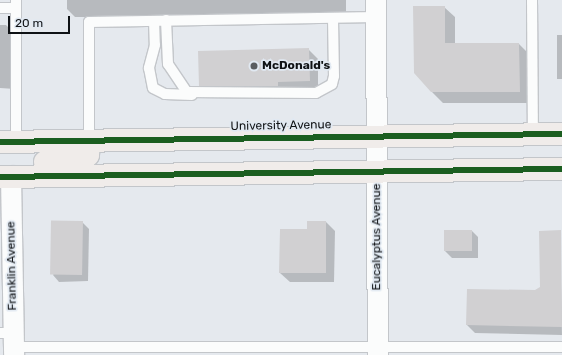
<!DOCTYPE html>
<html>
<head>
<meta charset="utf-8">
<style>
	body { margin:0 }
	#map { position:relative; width:562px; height:355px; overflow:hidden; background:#e5e9ee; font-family:Rubik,sans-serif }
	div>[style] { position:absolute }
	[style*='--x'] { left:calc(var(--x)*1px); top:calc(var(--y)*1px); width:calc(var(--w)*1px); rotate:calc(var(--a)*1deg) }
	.shadow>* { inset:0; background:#0003; transform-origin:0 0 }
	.building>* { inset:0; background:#d1d0d2; transform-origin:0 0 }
	.roads { filter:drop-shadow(1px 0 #c3c6ca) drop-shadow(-1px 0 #c3c6ca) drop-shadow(0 1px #c3c6ca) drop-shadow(0 -1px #c3c6ca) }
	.lane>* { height:10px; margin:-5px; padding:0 5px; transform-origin:5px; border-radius:5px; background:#fbfcfc }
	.street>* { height:20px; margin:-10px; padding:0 10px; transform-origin:10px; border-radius:10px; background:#fbfcfc }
	.primary>* { height:22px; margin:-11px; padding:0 11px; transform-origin:11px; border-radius:11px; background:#f0ecea }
	.cycleway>* { height:6px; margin:-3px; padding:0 3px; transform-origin:3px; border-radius:3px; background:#1b5e20 }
	.dots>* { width:11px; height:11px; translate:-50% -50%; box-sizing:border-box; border:2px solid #e1e9f2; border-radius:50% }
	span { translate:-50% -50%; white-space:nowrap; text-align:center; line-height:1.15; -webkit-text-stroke:3.5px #e1e9f2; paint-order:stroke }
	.poi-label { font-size:12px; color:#0f1215; font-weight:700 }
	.left { translate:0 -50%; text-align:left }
	.street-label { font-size:12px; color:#0f1215 }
	.scale { position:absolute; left:8px; top:16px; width:62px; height:18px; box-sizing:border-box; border:2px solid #0f1215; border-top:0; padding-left:5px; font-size:12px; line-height:14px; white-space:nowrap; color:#0f1215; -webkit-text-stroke:3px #e1e9f2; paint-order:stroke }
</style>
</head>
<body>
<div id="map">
	<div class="shadow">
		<div style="clip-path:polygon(67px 0,346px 0,346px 18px,75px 17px,67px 9px)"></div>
		<div style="clip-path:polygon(444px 7px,455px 17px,455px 44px,519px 44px,530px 55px,530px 103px,443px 103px,432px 92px)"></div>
		<div style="clip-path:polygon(0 25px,6px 25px,15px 34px,15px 89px,0 88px)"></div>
		<div style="left:557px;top:35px;width:5px;height:44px"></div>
		<div style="clip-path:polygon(308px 49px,318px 59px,318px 90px,209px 94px,200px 85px)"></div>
		<div style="clip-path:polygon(82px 222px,89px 229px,88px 281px,59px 282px,53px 275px)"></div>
		<div style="clip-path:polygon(326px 222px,335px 231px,334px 282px,290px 282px,280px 273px,308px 230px)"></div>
		<div style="clip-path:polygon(445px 231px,472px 231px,478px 237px,478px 258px,452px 258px,445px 251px)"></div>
		<div style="clip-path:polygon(560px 231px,562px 335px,475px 333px,467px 325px,541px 288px)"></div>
	</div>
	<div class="building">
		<div style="clip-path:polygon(413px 6px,445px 6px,445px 43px,519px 43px,520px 92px,431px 92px,414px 73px)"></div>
		<div style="clip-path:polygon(309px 48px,310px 81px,278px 82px,278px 86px,199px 86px,198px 51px)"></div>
		<div style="left:83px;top:221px;width:54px;height:32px;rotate:91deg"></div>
		<div style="clip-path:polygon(307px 221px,326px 221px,326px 273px,279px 273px,280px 229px,307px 229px)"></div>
		<div style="left:444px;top:230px;width:28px;height:21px"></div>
		<div style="clip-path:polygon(561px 230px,562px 327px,466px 325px,467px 289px,535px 290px,540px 287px,539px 231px)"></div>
	</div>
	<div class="roads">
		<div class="lane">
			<div style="--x:532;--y:0;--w:134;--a:89.6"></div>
			<div style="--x:0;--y:8;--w:16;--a:0"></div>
			<div style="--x:16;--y:8;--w:8;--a:-90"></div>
			<div style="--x:16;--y:8;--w:134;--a:90"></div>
			<div style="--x:166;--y:20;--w:44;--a:87.4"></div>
			<div style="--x:168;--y:64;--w:34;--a:56"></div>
			<div style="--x:187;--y:92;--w:129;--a:0.4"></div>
			<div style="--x:316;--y:93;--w:18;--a:-29"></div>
			<div style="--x:332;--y:84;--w:8;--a:-76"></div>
			<div style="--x:334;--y:76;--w:58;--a:-91"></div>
			<div style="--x:154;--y:21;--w:24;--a:88"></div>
			<div style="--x:155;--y:45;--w:24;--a:105"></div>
			<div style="--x:149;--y:68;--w:20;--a:79"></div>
			<div style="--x:153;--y:88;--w:13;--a:27"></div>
			<div style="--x:165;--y:94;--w:27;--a:2"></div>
			<div style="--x:89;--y:141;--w:119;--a:-90"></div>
			<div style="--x:89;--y:22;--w:287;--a:-1"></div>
			<div style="--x:0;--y:333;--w:13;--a:0"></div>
			<div style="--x:14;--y:347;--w:548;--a:0"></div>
		</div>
		<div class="street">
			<div style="--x:376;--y:0;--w:355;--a:89.7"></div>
			<div style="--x:11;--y:176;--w:179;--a:89"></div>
		</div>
		<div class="primary">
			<div style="--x:0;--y:142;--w:562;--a:-0.82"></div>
			<div style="--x:45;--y:162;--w:40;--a:-5.7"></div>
			<div style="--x:85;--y:158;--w:4;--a:-45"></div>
			<div style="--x:88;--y:155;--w:14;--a:-86"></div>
			<div style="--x:0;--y:177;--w:562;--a:-0.82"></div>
		</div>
	</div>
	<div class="cycleway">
		<div style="--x:0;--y:142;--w:562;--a:-0.82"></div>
		<div style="--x:0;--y:177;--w:562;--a:-0.82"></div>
	</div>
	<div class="dots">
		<div style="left:254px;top:66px;background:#5a5d61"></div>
	</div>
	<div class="poi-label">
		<span class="left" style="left:262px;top:66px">McDonald's</span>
	</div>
	<div class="street-label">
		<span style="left:281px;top:126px;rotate:-1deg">University Avenue</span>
		<span style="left:377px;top:237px;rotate:-90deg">Eucalyptus Avenue</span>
		<span style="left:12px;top:266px;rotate:-91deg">Franklin Avenue</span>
	</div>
	<div class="scale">20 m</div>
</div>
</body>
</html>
